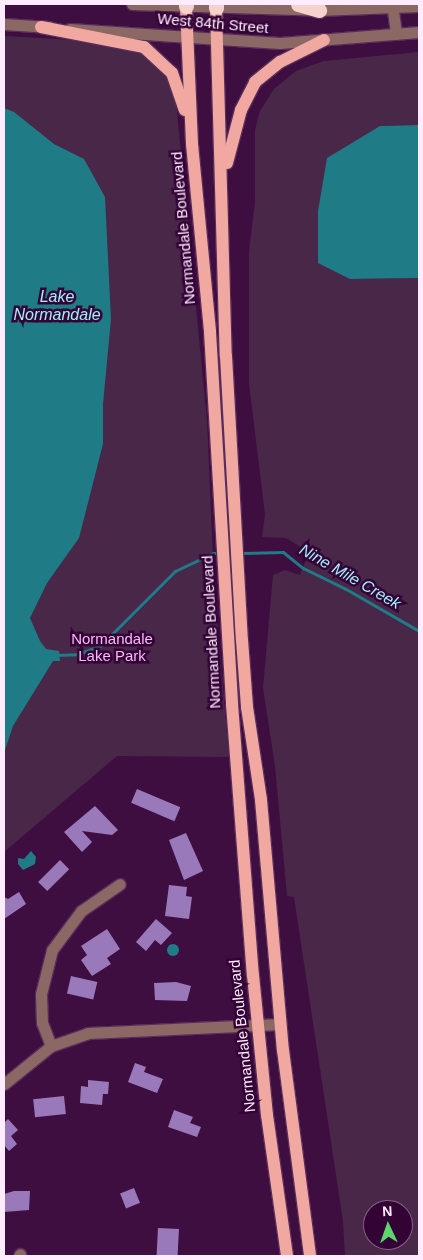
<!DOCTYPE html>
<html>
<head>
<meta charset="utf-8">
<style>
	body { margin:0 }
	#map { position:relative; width:423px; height:1260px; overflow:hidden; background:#3f0e41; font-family:Helvetica,sans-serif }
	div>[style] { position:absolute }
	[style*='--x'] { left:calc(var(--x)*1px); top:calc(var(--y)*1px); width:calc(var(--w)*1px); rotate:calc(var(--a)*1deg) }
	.green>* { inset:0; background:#482749 }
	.water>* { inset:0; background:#1f7b86 }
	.round { border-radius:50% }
	.stream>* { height:3px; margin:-1.5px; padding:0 1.5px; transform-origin:1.5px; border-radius:1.5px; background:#1f7b86 }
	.building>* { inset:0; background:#9a79bb; transform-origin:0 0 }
	.roads { filter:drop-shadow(1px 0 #5a2d5b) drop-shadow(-1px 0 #5a2d5b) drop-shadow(0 1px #5a2d5b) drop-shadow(0 -1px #5a2d5b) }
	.minor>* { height:11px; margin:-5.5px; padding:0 5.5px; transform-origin:5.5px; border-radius:5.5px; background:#8b6864 }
	.major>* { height:12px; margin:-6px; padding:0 6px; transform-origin:6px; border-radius:6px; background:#f1a8a0 }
	.highway>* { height:15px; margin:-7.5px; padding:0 7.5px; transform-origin:7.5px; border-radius:7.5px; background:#f6d2cd }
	span { translate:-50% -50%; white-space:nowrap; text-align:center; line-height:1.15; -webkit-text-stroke:5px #340336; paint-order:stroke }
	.street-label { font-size:15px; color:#ffecfe }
	.park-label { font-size:15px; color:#f8baf8 }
	.water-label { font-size:16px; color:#9ff0fa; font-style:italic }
	.frame { position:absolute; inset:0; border:5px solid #ffecfe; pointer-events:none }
	.north { position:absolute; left:363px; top:1200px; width:50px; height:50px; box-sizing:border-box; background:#340336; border:1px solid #856086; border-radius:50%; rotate:357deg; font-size:14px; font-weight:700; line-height:20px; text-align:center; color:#ffecfe }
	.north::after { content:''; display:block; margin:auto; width:18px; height:22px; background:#5cd56d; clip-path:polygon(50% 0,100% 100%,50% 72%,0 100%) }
</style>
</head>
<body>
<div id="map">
	<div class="green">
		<div style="clip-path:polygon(4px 36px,113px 42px,147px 53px,169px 77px,175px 92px,207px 420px,214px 583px,229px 757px,117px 756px,4px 852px)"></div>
		<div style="clip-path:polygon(evenodd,419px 52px,419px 125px,380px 126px,350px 279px,419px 278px,419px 1256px,345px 1256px,343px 1221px,294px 897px,287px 896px,275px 766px,263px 688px,273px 575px,285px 570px,300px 575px,309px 552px,286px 538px,262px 537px,265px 515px,249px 383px,249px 251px,255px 202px,255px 130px,260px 111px,274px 89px,296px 71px,324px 61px,419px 52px,373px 1210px,403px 1210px,403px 1240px,373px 1240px,373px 1210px)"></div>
	</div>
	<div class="water">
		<div style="clip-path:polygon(4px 108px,14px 112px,54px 144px,84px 159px,105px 197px,111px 319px,103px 404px,103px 444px,79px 538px,47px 583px,30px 618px,40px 641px,46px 649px,59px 651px,60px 661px,53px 661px,13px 726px,4px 753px)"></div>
		<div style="clip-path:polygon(419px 125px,419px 278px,350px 279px,318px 263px,318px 211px,327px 158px,380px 126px)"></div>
		<div style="clip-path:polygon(31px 851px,36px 857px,35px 864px,23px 870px,18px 864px,18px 858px,24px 859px)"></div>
		<div class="round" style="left:167px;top:944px;width:12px;height:12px"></div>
	</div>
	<div class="stream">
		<div style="--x:239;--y:553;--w:44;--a:-1.3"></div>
		<div style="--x:283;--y:552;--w:26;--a:39"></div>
		<div style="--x:303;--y:568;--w:48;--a:26"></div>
		<div style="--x:346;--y:589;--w:84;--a:29.9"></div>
		<div style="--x:55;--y:655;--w:23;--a:-2"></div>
		<div style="--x:78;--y:654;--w:25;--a:-21"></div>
		<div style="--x:101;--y:645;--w:105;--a:-45"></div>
		<div style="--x:175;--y:571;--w:42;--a:-25.3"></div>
		<div style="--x:213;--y:553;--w:7;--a:0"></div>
	</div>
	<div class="building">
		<div style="left:137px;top:789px;width:47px;height:15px;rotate:23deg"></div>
		<div style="clip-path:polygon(95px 806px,118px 830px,112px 835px,82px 831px,92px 842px,82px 852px,64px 832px)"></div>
		<div style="clip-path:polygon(186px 833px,203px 871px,184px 880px,169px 840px)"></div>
		<div style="left:60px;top:860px;width:13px;height:31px;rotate:45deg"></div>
		<div style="clip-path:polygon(169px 885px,187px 887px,186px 896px,192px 897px,189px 919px,165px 916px)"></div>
		<div style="clip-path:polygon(19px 892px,26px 904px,4px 919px,4px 897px,8px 899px)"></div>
		<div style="clip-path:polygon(156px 919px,172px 933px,161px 945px,155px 940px,146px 951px,136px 942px)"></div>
		<div style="clip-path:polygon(107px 929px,120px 949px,107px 958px,111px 964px,92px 976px,81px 960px,87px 955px,81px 946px)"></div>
		<div style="left:71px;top:976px;width:27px;height:18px;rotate:13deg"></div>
		<div style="clip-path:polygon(176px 982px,191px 986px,187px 1001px,155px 1000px,154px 983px)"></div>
		<div style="clip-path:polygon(135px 1063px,146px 1067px,144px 1072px,163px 1079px,157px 1093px,128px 1082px)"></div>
		<div style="clip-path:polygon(88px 1080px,109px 1082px,108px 1094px,103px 1094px,102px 1105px,80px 1103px,81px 1086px,88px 1087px)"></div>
		<div style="left:64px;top:1096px;width:18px;height:31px;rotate:84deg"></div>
		<div style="clip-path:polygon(174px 1110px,193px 1117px,190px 1123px,201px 1127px,197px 1137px,168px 1127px)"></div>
		<div style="clip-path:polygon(8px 1119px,18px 1130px,11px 1136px,17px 1144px,9px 1151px,4px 1145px,4px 1123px)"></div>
		<div style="left:134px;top:1188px;width:16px;height:15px;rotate:68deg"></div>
		<div style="clip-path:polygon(14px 1191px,30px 1191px,29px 1210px,4px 1212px,4px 1194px)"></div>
		<div style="left:158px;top:1228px;width:21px;height:28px;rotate:3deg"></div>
	</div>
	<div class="roads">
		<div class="minor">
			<div style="--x:132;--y:4;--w:187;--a:1.8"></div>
			<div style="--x:319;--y:10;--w:100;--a:-2.3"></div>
			<div style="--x:392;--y:4;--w:30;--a:82"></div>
			<div style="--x:4;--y:24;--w:45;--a:3.8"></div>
			<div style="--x:70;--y:29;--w:210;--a:3.8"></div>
			<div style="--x:280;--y:43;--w:139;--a:-4.5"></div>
			<div style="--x:51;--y:1046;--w:25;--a:-111"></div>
			<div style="--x:42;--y:1023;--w:29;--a:-92"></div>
			<div style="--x:41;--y:994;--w:45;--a:-76"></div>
			<div style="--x:52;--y:950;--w:49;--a:-53.4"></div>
			<div style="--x:81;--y:911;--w:47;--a:-34.7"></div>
			<div style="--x:4;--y:1084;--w:60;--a:-39"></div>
			<div style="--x:51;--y:1046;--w:39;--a:-19"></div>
			<div style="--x:88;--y:1033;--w:192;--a:-2.7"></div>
			<div style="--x:19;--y:1256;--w:2;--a:-63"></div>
		</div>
		<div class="major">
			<div style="--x:186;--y:6;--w:138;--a:87.5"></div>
			<div style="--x:192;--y:144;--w:189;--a:84.5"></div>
			<div style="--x:210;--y:332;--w:373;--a:86.6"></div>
			<div style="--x:232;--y:704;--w:272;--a:85.6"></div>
			<div style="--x:253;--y:975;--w:141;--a:84.3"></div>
			<div style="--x:267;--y:1115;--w:142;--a:81.9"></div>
			<div style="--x:216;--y:8;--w:348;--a:88.4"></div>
			<div style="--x:226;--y:356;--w:284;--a:86.8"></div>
			<div style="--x:242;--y:640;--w:67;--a:85.7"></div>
			<div style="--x:247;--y:707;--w:94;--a:81.4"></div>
			<div style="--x:261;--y:800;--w:251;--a:85"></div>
			<div style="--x:283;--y:1050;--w:208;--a:82.5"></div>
			<div style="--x:41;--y:27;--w:105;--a:11"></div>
			<div style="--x:144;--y:47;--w:38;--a:43"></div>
			<div style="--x:172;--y:73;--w:39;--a:71"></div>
			<div style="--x:227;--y:163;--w:55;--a:-75.2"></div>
			<div style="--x:241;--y:110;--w:31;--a:-63"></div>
			<div style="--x:255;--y:82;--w:32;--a:-39"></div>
			<div style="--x:280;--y:62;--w:49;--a:-26.6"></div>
		</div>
		<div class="highway">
			<div style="--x:186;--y:4;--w:2;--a:90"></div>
			<div style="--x:216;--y:4;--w:4;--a:90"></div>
			<div style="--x:298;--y:4;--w:22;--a:16"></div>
		</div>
	</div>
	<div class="street-label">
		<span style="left:213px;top:23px;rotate:5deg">West 84th Street</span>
		<span style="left:183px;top:228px;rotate:-95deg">Normandale Boulevard</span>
		<span style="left:211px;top:632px;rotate:-93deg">Normandale Boulevard</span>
		<span style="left:242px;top:1036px;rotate:-96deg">Normandale Boulevard</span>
	</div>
	<div class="park-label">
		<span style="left:112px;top:647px">Normandale<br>Lake Park</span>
	</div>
	<div class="water-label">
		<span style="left:57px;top:306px">Lake<br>Normandale</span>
		<span style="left:350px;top:577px;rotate:30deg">Nine Mile Creek</span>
	</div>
	<div class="frame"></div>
	<div class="north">N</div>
</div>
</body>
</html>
